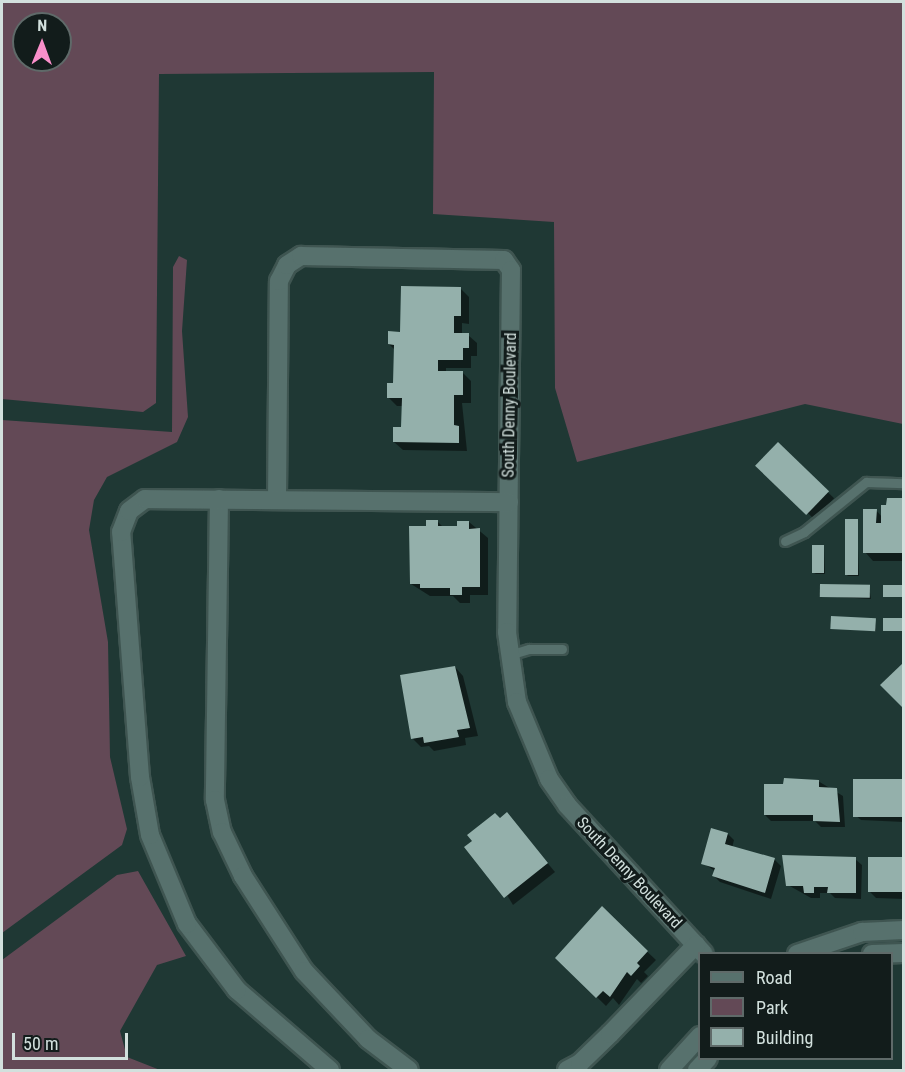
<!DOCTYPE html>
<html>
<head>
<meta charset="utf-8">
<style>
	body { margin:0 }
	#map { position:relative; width:905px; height:1072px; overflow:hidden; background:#1f3834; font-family:"Roboto Condensed",sans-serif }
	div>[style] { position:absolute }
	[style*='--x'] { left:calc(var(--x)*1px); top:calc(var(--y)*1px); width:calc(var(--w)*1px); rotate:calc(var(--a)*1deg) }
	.green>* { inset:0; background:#634956 }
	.shadow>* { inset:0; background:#0007; transform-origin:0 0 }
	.building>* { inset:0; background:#94b0ab; transform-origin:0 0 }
	.roads { filter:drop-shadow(2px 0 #3f5551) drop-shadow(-2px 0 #3f5551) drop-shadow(0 2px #3f5551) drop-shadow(0 -2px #3f5551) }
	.lane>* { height:9px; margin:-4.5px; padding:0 4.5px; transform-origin:4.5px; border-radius:4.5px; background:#57716d }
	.street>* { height:18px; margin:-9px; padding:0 9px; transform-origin:9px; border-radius:9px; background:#57716d }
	span { translate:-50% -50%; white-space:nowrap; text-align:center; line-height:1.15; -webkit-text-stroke:6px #121c1b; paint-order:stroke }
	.street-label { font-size:16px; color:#d2e0dd }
	.frame { position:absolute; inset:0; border:3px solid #d2e0dd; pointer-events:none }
	.legend { position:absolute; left:698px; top:952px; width:195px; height:108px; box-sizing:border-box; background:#121c1b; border:2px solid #5f6a69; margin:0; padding:8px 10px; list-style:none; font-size:18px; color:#d2e0dd }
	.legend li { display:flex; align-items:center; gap:12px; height:30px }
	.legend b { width:30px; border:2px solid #5f6a69 }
	.north { position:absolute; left:12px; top:12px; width:60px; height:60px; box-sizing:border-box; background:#121c1b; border:2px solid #5f6a69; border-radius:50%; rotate:1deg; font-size:16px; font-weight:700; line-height:24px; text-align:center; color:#d2e0dd }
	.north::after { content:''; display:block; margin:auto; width:21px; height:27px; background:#f98fca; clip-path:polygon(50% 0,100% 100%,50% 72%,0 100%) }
	.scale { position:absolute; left:12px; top:1033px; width:116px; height:27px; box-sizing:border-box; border:3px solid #d2e0dd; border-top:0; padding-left:8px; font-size:18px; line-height:21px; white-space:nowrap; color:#d2e0dd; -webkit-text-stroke:4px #121c1b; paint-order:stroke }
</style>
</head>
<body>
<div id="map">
	<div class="green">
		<div style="clip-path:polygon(evenodd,2px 2px,903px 2px,903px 424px,805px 404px,577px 462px,555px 388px,554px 222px,433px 214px,434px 72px,159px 74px,156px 403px,143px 412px,2px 399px,2px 2px,24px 24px,60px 24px,60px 60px,24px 60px,24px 24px)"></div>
		<div style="clip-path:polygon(179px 256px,187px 260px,182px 331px,188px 417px,177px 442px,107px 477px,94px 500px,89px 530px,108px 642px,110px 757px,127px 829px,122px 845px,2px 933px,2px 420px,172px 432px,173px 267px)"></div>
		<div style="clip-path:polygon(138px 871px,186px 956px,157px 965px,120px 1031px,127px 1057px,160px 1070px,2px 1070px,2px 960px,117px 875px)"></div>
	</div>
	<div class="shadow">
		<div style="clip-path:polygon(461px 289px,469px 297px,469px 324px,462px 323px,462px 335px,468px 335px,477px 343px,477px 356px,471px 356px,471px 368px,446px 368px,446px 372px,463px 373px,471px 381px,471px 403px,462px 403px,467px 451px,403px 450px,394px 442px,403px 429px,403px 406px,397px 406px,388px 397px,395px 385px,395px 350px,389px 344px)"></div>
		<div style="left:778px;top:444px;width:78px;height:29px;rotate:44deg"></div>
		<div style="clip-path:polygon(904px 499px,904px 561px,873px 561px,865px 552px,876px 510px,882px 517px)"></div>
		<div style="clip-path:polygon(857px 521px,859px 576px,848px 576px,847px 575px)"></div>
		<div style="clip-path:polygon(438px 522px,444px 528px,459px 528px,469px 522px,488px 538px,488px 595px,470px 595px,470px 603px,460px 603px,453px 596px,430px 596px,411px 584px,427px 528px)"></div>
		<div style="clip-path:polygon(824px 547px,825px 574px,816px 574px,814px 573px)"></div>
		<div style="clip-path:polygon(869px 587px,871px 599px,821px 596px)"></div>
		<div style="clip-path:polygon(875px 619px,876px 631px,832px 628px)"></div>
		<div style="clip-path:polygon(455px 667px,463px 676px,478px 736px,465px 738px,466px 745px,434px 751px,429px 746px,421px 747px,413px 739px)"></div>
		<div style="clip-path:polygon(904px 780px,904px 822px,861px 820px,854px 814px)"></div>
		<div style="clip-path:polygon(818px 781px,843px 796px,845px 827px,821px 827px,815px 821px,771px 821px,765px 815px,785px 786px)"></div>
		<div style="clip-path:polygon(507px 814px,555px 872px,513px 905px,474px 841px)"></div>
		<div style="clip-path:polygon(728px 834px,734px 840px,732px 848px,775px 860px,781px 866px,771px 899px,720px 882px,714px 876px,715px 871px,703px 863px)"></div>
		<div style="clip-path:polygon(904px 858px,904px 899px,876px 898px,870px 892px)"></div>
		<div style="clip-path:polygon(855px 859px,862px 865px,861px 899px,835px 898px,830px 893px,820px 893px,820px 898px,811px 898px,788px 885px)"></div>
		<div style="clip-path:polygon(602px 909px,656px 960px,644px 972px,648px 976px,641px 983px,637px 979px,619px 1005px,613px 998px,606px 1006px,557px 958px)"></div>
	</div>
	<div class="building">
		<div style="clip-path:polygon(401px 286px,461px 287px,461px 316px,454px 316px,454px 333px,469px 333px,469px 348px,463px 348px,463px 360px,438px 360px,438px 371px,463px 371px,463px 395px,454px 395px,454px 425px,459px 426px,459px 443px,393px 442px,393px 427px,401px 427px,402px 398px,387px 398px,387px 383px,393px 383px,394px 345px,388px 344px,388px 331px,400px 332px)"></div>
		<div style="left:778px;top:442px;width:71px;height:33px;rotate:44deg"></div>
		<div style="clip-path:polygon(887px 498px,904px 498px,904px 553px,863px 553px,863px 509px,877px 509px,876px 523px,881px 523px,881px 505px,886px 505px)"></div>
		<div style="left:845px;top:519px;width:13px;height:56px"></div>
		<div style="clip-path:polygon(426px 520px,438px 520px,438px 526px,457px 526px,457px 521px,469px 521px,469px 529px,480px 528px,480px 587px,462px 587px,462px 595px,450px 595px,450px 588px,420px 588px,420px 584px,410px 584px,409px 526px,426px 526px)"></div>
		<div style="left:812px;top:545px;width:12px;height:28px"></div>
		<div style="left:820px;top:584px;width:50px;height:13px;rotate:1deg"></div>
		<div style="left:883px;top:585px;width:21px;height:12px"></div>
		<div style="left:831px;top:616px;width:45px;height:13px;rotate:3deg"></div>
		<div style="left:904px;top:618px;width:13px;height:21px;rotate:90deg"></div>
		<div style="clip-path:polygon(904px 662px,904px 709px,880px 685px)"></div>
		<div style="clip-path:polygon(455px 666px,470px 728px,457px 730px,459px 737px,424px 743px,423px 737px,411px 739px,400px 675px)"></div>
		<div style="clip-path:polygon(784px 778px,819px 780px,819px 787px,837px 788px,840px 822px,813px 821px,813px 815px,764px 815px,764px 784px,783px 784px)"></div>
		<div style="left:904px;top:779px;width:38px;height:51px;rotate:90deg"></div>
		<div style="clip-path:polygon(507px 812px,548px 863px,504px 898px,464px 847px,472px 841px,467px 835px,495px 813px,500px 818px)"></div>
		<div style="clip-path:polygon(711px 828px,728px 833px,725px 844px,775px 858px,765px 893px,712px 876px,715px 868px,701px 864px)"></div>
		<div style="clip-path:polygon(782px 855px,856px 857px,856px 893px,827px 893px,828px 887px,814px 887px,814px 893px,804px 893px,803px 886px,786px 886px)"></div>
		<div style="left:868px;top:857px;width:36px;height:35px"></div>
		<div style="clip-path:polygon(602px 906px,648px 951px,637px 963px,640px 966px,631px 976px,627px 972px,610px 997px,603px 991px,596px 998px,555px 958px)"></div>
	</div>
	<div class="roads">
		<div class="lane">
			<div style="--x:785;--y:541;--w:21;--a:-25"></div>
			<div style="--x:804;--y:532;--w:80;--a:-38.9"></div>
			<div style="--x:866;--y:482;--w:38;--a:2"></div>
			<div style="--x:509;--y:655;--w:21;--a:-17"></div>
			<div style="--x:529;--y:649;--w:33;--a:0"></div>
		</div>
		<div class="street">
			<div style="--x:277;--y:498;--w:217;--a:-89.5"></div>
			<div style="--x:279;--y:281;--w:18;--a:-63"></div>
			<div style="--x:287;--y:265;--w:17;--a:-33"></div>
			<div style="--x:301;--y:256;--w:203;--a:1.1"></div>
			<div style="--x:504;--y:260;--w:12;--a:55"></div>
			<div style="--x:511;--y:270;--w:362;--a:90.6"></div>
			<div style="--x:507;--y:632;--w:71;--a:81.9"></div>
			<div style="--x:517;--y:702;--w:83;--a:67.4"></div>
			<div style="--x:549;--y:779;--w:32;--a:55"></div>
			<div style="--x:567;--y:805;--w:202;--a:47.4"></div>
			<div style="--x:219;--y:499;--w:301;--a:90.8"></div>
			<div style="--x:215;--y:800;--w:33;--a:78"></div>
			<div style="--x:222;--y:832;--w:49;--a:64.5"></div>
			<div style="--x:243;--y:876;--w:113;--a:57.3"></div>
			<div style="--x:304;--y:971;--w:93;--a:46.7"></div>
			<div style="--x:368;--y:1039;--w:51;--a:37.1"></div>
			<div style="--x:797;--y:954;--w:69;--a:-18.7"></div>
			<div style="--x:862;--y:932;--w:42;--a:-2.7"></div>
			<div style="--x:872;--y:954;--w:32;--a:-2"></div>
			<div style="--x:330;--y:1070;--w:123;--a:-139.3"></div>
			<div style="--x:237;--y:990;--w:83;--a:-127.1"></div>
			<div style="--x:187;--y:924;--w:96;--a:-112.6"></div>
			<div style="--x:150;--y:835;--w:59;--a:-99.8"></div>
			<div style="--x:140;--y:777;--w:246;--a:-94.4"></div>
			<div style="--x:121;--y:532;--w:22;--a:-69"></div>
			<div style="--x:129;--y:511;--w:20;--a:-37"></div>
			<div style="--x:145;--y:499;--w:364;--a:0.5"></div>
			<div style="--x:567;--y:1070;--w:15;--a:-28"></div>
			<div style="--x:580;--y:1063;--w:42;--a:-44"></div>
			<div style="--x:610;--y:1034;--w:124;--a:-46"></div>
			<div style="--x:669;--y:1070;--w:46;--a:-47.6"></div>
			<div style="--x:697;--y:1070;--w:16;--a:-47"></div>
		</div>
	</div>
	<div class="street-label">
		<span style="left:510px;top:405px;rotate:-89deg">South Denny Boulevard</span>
		<span style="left:629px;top:873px;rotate:47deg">South Denny Boulevard</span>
	</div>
	<div class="frame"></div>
	<ul class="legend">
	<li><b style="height:8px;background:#57716d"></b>Road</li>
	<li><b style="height:16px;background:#634956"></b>Park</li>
	<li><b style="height:16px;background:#94b0ab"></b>Building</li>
	</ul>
	<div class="north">N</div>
	<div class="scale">50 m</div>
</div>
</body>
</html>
